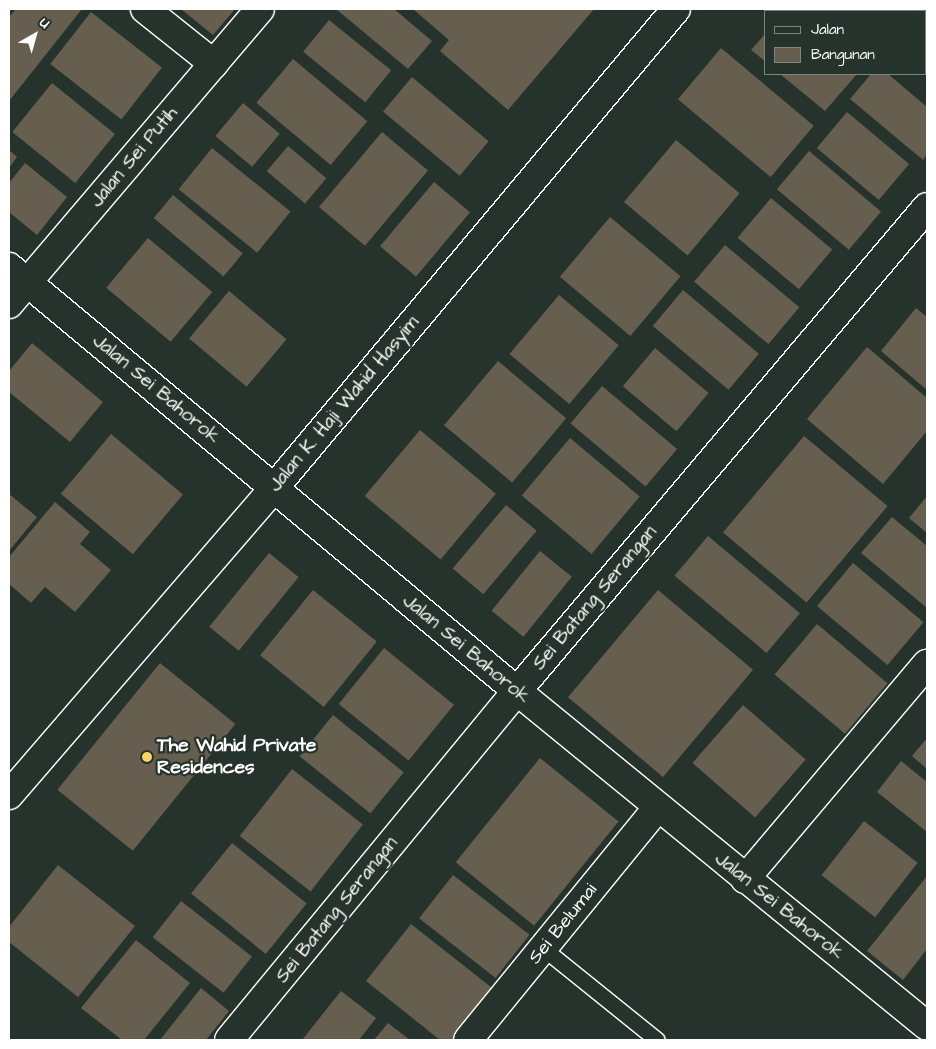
<!DOCTYPE html>
<html>
<head>
<meta charset="utf-8">
<style>
	body { margin:0 }
	#map { position:relative; width:936px; height:1049px; overflow:hidden; background:#26332d; font-family:"Architects Daughter",sans-serif }
	div>[style] { position:absolute }
	[style*='--x'] { left:calc(var(--x)*1px); top:calc(var(--y)*1px); width:calc(var(--w)*1px); rotate:calc(var(--a)*1deg) }
	.building>* { inset:0; background:#665f4f; transform-origin:0 0 }
	.roads { filter:drop-shadow(1px 0 #fff) drop-shadow(-1px 0 #fff) drop-shadow(0 1px #fff) drop-shadow(0 -1px #fff) }
	.service>* { height:15px; margin:-7.5px; padding:0 7.5px; transform-origin:7.5px; border-radius:7.5px; background:#26332d }
	.minor>* { height:28px; margin:-14px; padding:0 14px; transform-origin:14px; border-radius:14px; background:#26332d }
	.tertiary>* { height:28px; margin:-14px; padding:0 14px; transform-origin:14px; border-radius:14px; background:#26332d }
	.dots>* { width:14px; height:14px; translate:-50% -50%; box-sizing:border-box; border:2px solid #26332d; border-radius:50% }
	span { translate:-50% -50%; white-space:nowrap; text-align:center; line-height:1.15; -webkit-text-stroke:4.5px #26332d; paint-order:stroke }
	.street-label { font-size:19px; color:#fff }
	.poi-label { font-size:19px; color:#fff; font-weight:700 }
	.left { translate:0 -50%; text-align:left }
	.frame { position:absolute; inset:0; border:10px solid #fff; pointer-events:none }
	.legend { position:absolute; left:764px; top:10px; width:162px; height:65px; box-sizing:border-box; background:#26332d; border:1px solid #7d8581; margin:0; padding:6px 9px; list-style:none; font-size:15px; color:#fff }
	.legend li { display:flex; align-items:center; gap:10px; height:25px }
	.legend b { width:25px; border:1px solid #7d8581 }
	.north { position:absolute; left:10px; top:10px; width:50px; height:50px; -webkit-text-stroke:4px #26332d; paint-order:stroke; rotate:38deg; font-size:14px; font-weight:700; line-height:20px; text-align:center; color:#fff }
	.north::after { content:''; display:block; margin:auto; width:18px; height:22px; background:#fff; clip-path:polygon(50% 0,100% 100%,50% 72%,0 100%) }
</style>
</head>
<body>
<div id="map">
	<div class="building">
		<div style="clip-path:polygon(16px 9px,82px 9px,9px 101px,9px 17px)"></div>
		<div style="clip-path:polygon(181px 9px,235px 9px,213px 35px)"></div>
		<div style="clip-path:polygon(336px 9px,394px 9px,432px 41px,408px 69px)"></div>
		<div style="clip-path:polygon(413px 9px,594px 9px,508px 110px,440px 51px,449px 40px)"></div>
		<div style="left:786px;top:9px;width:42px;height:3px"></div>
		<div style="clip-path:polygon(880px 9px,911px 9px,909px 11px)"></div>
		<div style="clip-path:polygon(921px 9px,927px 10px,927px 47px,925px 11px,918px 11px)"></div>
		<div style="left:91px;top:12px;width:90px;height:66px;rotate:38deg"></div>
		<div style="left:329px;top:20px;width:80px;height:41px;rotate:39deg"></div>
		<div style="clip-path:polygon(765px 34px,765px 61px,751px 50px)"></div>
		<div style="left:721px;top:48px;width:121px;height:67px;rotate:40deg"></div>
		<div style="left:293px;top:59px;width:97px;height:57px;rotate:40deg"></div>
		<div style="clip-path:polygon(780px 74px,857px 74px,825px 111px)"></div>
		<div style="clip-path:polygon(871px 74px,888px 74px,927px 107px,927px 154px,923px 160px,850px 99px)"></div>
		<div style="left:412px;top:77px;width:100px;height:45px;rotate:40deg"></div>
		<div style="left:52px;top:83px;width:81px;height:63px;rotate:39deg"></div>
		<div style="left:243px;top:103px;width:48px;height:43px;rotate:40deg"></div>
		<div style="left:847px;top:112px;width:81px;height:47px;rotate:40deg"></div>
		<div style="left:382px;top:132px;width:60px;height:98px;rotate:40deg"></div>
		<div style="left:676px;top:140px;width:83px;height:81px;rotate:40deg"></div>
		<div style="left:288px;top:146px;width:50px;height:33px;rotate:40deg"></div>
		<div style="left:212px;top:148px;width:101px;height:53px;rotate:39deg"></div>
		<div style="clip-path:polygon(9px 150px,17px 157px,9px 168px)"></div>
		<div style="left:809px;top:151px;width:94px;height:50px;rotate:40deg"></div>
		<div style="clip-path:polygon(25px 163px,67px 197px,37px 235px,9px 212px,9px 183px)"></div>
		<div style="left:434px;top:182px;width:47px;height:84px;rotate:40deg"></div>
		<div style="left:173px;top:195px;width:91px;height:30px;rotate:40deg"></div>
		<div style="left:771px;top:198px;width:80px;height:52px;rotate:40deg"></div>
		<div style="left:610px;top:217px;width:92px;height:78px;rotate:40deg"></div>
		<div style="left:148px;top:238px;width:84px;height:65px;rotate:40deg"></div>
		<div style="left:725px;top:245px;width:97px;height:48px;rotate:40deg"></div>
		<div style="left:683px;top:290px;width:99px;height:47px;rotate:40deg"></div>
		<div style="left:229px;top:291px;width:75px;height:62px;rotate:40deg"></div>
		<div style="left:559px;top:295px;width:78px;height:77px;rotate:40deg"></div>
		<div style="clip-path:polygon(916px 308px,927px 317px,927px 390px,881px 351px)"></div>
		<div style="clip-path:polygon(32px 343px,103px 402px,70px 442px,9px 392px,9px 371px)"></div>
		<div style="clip-path:polygon(867px 347px,927px 398px,927px 431px,883px 484px,807px 419px)"></div>
		<div style="left:655px;top:348px;width:70px;height:50px;rotate:40deg"></div>
		<div style="left:498px;top:361px;width:89px;height:84px;rotate:40deg"></div>
		<div style="left:602px;top:386px;width:98px;height:49px;rotate:40deg"></div>
		<div style="left:420px;top:430px;width:99px;height:86px;rotate:40deg"></div>
		<div style="left:111px;top:434px;width:94px;height:78px;rotate:40deg"></div>
		<div style="left:804px;top:436px;width:109px;height:126px;rotate:40deg"></div>
		<div style="left:570px;top:438px;width:91px;height:75px;rotate:40deg"></div>
		<div style="clip-path:polygon(9px 494px,37px 517px,9px 551px)"></div>
		<div style="clip-path:polygon(927px 496px,927px 533px,909px 518px)"></div>
		<div style="clip-path:polygon(55px 502px,90px 532px,80px 544px,111px 570px,75px 612px,45px 587px,31px 603px,9px 584px,9px 557px)"></div>
		<div style="left:506px;top:505px;width:40px;height:83px;rotate:40deg"></div>
		<div style="clip-path:polygon(892px 517px,927px 546px,927px 608px,861px 553px)"></div>
		<div style="left:708px;top:536px;width:120px;height:52px;rotate:40deg"></div>
		<div style="left:540px;top:551px;width:41px;height:77px;rotate:39deg"></div>
		<div style="left:269px;top:553px;width:38px;height:95px;rotate:39deg"></div>
		<div style="left:853px;top:563px;width:92px;height:56px;rotate:40deg"></div>
		<div style="left:313px;top:590px;width:82px;height:84px;rotate:39deg"></div>
		<div style="left:658px;top:590px;width:124px;height:140px;rotate:40deg"></div>
		<div style="left:817px;top:624px;width:92px;height:66px;rotate:40deg"></div>
		<div style="left:384px;top:648px;width:90px;height:72px;rotate:39deg"></div>
		<div style="left:160px;top:663px;width:97px;height:163px;rotate:39deg"></div>
		<div style="left:743px;top:705px;width:83px;height:77px;rotate:41deg"></div>
		<div style="left:333px;top:715px;width:91px;height:53px;rotate:39deg"></div>
		<div style="clip-path:polygon(927px 738px,927px 769px,912px 756px)"></div>
		<div style="left:540px;top:758px;width:101px;height:134px;rotate:39deg"></div>
		<div style="clip-path:polygon(901px 761px,927px 782px,927px 832px,877px 792px)"></div>
		<div style="left:292px;top:769px;width:90px;height:85px;rotate:38deg"></div>
		<div style="left:864px;top:821px;width:68px;height:69px;rotate:38deg"></div>
		<div style="left:232px;top:843px;width:96px;height:65px;rotate:39deg"></div>
		<div style="clip-path:polygon(58px 865px,135px 926px,78px 997px,9px 942px,9px 927px)"></div>
		<div style="left:453px;top:875px;width:97px;height:55px;rotate:38deg"></div>
		<div style="clip-path:polygon(927px 876px,927px 949px,903px 980px,867px 951px)"></div>
		<div style="left:181px;top:901px;width:90px;height:46px;rotate:38deg"></div>
		<div style="clip-path:polygon(411px 924px,496px 991px,456px 1040px,440px 1040px,366px 981px)"></div>
		<div style="clip-path:polygon(136px 940px,190px 983px,144px 1040px,122px 1040px,81px 1008px)"></div>
		<div style="clip-path:polygon(201px 988px,229px 1011px,206px 1040px,160px 1040px)"></div>
		<div style="clip-path:polygon(341px 991px,376px 1018px,359px 1040px,302px 1040px)"></div>
		<div style="clip-path:polygon(388px 1023px,410px 1040px,374px 1040px)"></div>
	</div>
	<div class="roads">
		<div class="service">
			<div style="--x:864;--y:9;--w:4;--a:34"></div>
			<div style="--x:925;--y:59;--w:4;--a:56"></div>
			<div style="--x:543;--y:948;--w:146;--a:38.9"></div>
		</div>
		<div class="minor">
			<div style="--x:145;--y:9;--w:88;--a:38.6"></div>
			<div style="--x:9;--y:267;--w:662;--a:39.85"></div>
			<div style="--x:517;--y:691;--w:529;--a:39.25"></div>
			<div style="--x:9;--y:304;--w:387;--a:-49.6"></div>
			<div style="--x:745;--y:879;--w:282;--a:-49.8"></div>
			<div style="--x:229;--y:1040;--w:452;--a:-50.5"></div>
			<div style="--x:517;--y:691;--w:634;--a:-49.73"></div>
			<div style="--x:468;--y:1040;--w:301;--a:-50.8"></div>
		</div>
		<div class="tertiary">
			<div style="--x:9;--y:795;--w:406;--a:-49.2"></div>
			<div style="--x:274;--y:488;--w:625;--a:-49.99"></div>
		</div>
	</div>
	<div class="dots">
		<div style="left:147px;top:757px;background:#ffd166"></div>
	</div>
	<div class="street-label">
		<span style="left:134px;top:157px;rotate:-50deg">Jalan Sei Putih</span>
		<span style="left:156px;top:389px;rotate:40deg">Jalan Sei Bahorok</span>
		<span style="left:344px;top:404px;rotate:-50deg">Jalan K. Haji Wahid Hasyim</span>
		<span style="left:595px;top:598px;rotate:-50deg">Sei Batang Serangan</span>
		<span style="left:466px;top:649px;rotate:40deg">Jalan Sei Bahorok</span>
		<span style="left:779px;top:906px;rotate:39deg">Jalan Sei Bahorok</span>
		<span style="left:337px;top:910px;rotate:-51deg">Sei Batang Serangan</span>
		<span style="left:563px;top:924px;rotate:-51deg">Sei Belumai</span>
	</div>
	<div class="poi-label">
		<span class="left" style="left:157px;top:757px">The Wahid Private<br>Residences</span>
	</div>
	<div class="frame"></div>
	<ul class="legend">
	<li><b style="height:6px;background:#26332d"></b>Jalan</li>
	<li><b style="height:14px;background:#665f4f"></b>Bangunan</li>
	</ul>
	<div class="north">U</div>
</div>
</body>
</html>
